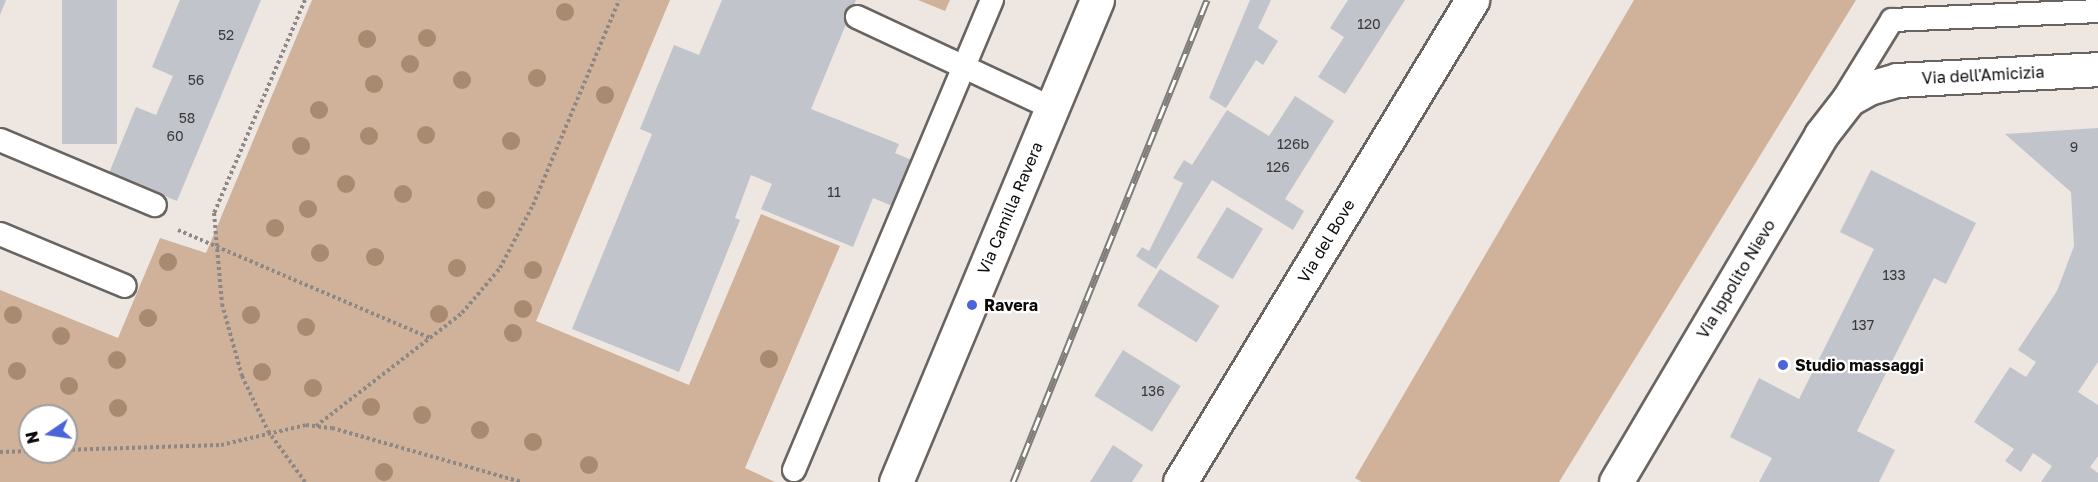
<!DOCTYPE html>
<html>
<head>
<meta charset="utf-8">
<style>
	body { margin:0 }
	#map { position:relative; width:2098px; height:482px; overflow:hidden; background:#ede6e1; font-family:"Golos Text",sans-serif }
	div>[style] { position:absolute }
	[style*='--x'] { left:calc(var(--x)*1px); top:calc(var(--y)*1px); width:calc(var(--w)*1px); rotate:calc(var(--a)*1deg) }
	.green>* { inset:0; background:#d0b199 }
	.building>* { inset:0; background:#c2c4cb; transform-origin:0 0 }
	.path>* { height:4px; margin-top:-2px; transform-origin:0; background:repeating-linear-gradient(90deg,#8d8885 0 3px,transparent 0 6px) }
	.roads { filter:drop-shadow(2px 0 #6a6460) drop-shadow(-2px 0 #6a6460) drop-shadow(0 2px #6a6460) drop-shadow(0 -2px #6a6460) }
	.service>* { height:22px; margin:-11px; padding:0 11px; transform-origin:11px; border-radius:11px; background:#fff }
	.minor>* { height:33px; margin:-16.5px; padding:0 16.5px; transform-origin:16.5px; border-radius:16.5px; background:#fff }
	.rail>* { height:7px; margin-top:-3.5px; transform-origin:0; background:repeating-linear-gradient(90deg,#fff 0 14px,#807c78 0 28px); box-sizing:border-box; border-block:2px solid #807c78 }
	.trees>* { width:18px; height:18px; margin:-9px; border-radius:50%; background:#a78a6f }
	.dots>* { width:16px; height:16px; translate:-50% -50%; box-sizing:border-box; border:3px solid #fff; border-radius:50% }
	span { translate:-50% -50%; white-space:nowrap; text-align:center; line-height:1.15; -webkit-text-stroke:4.5px #fff; paint-order:stroke }
	.number-label { font-size:14px; color:#3a393a }
	.number-label span { -webkit-text-stroke-width:0 }
	.street-label { font-size:16px; color:#0d0b0a }
	.poi-label { font-size:16px; color:#0d0b0a; font-weight:700 }
	.left { translate:0 -50%; text-align:left }
	.north { position:absolute; left:18px; top:404px; width:60px; height:60px; box-sizing:border-box; background:#fff; border:2px solid #9e9d9d; border-radius:50%; rotate:257deg; font-size:16px; font-weight:700; line-height:24px; text-align:center; color:#0d0b0a }
	.north::after { content:''; display:block; margin:auto; width:21px; height:27px; background:#4c64d9; clip-path:polygon(50% 0,100% 100%,50% 72%,0 100%) }
</style>
</head>
<body>
<div id="map">
	<div class="green">
		<div style="clip-path:polygon(evenodd,312px 0,670px 0,536px 321px,689px 385px,761px 214px,840px 246px,745px 468px,775px 482px,0 482px,0 290px,118px 338px,160px 238px,206px 253px,312px 0,30px 416px,66px 416px,66px 452px,30px 452px,30px 416px)"></div>
		<div style="clip-path:polygon(918px 0,950px 0,945px 11px)"></div>
		<div style="clip-path:polygon(1634px 0,1856px 0,1559px 482px,1362px 482px,1355px 478px)"></div>
	</div>
	<div class="building">
		<div style="clip-path:polygon(0 0,6px 0,0 15px)"></div>
		<div style="left:62px;top:0;width:55px;height:144px"></div>
		<div style="clip-path:polygon(180px 0,261px 0,177px 201px,109px 173px,136px 107px,156px 115px,173px 76px,152px 67px)"></div>
		<div style="clip-path:polygon(722px 0,856px 0,811px 109px,899px 144px,895px 153px,914px 161px,895px 207px,873px 198px,853px 247px,761px 209px,772px 184px,751px 175px,735px 218px,740px 220px,679px 372px,572px 329px,652px 134px,640px 129px,674px 45px,699px 55px)"></div>
		<div style="clip-path:polygon(1250px 0,1271px 0,1258px 28px,1278px 41px,1263px 65px,1256px 60px,1226px 108px,1209px 98px)"></div>
		<div style="clip-path:polygon(1348px 0,1405px 0,1345px 94px,1318px 77px,1344px 37px,1330px 28px)"></div>
		<div style="clip-path:polygon(1295px 96px,1334px 121px,1285px 199px,1304px 211px,1293px 230px,1212px 180px,1156px 269px,1136px 256px,1142px 247px,1149px 251px,1183px 183px,1173px 178px,1184px 160px,1192px 165px,1227px 110px,1269px 136px)"></div>
		<div style="clip-path:polygon(2098px 128px,2098px 362px,2078px 392px,2098px 405px,2098px 456px,2090px 467px,2098px 473px,2098px 482px,2041px 482px,2052px 466px,2033px 453px,2021px 472px,2005px 461px,2014px 449px,1974px 422px,2010px 367px,2026px 377px,2036px 362px,2018px 350px,2057px 291px,2074px 246px,2071px 192px,2005px 134px)"></div>
		<div style="clip-path:polygon(1871px 170px,1976px 223px,1946px 284px,1934px 278px,1857px 431px,1895px 450px,1879px 482px,1759px 482px,1772px 458px,1730px 437px,1759px 378px,1799px 399px,1874px 249px,1840px 232px)"></div>
		<div style="left:1227px;top:207px;width:42px;height:59px;rotate:31deg"></div>
		<div style="left:1160px;top:269px;width:70px;height:43px;rotate:32deg"></div>
		<div style="left:1123px;top:350px;width:68px;height:54px;rotate:32deg"></div>
		<div style="clip-path:polygon(1113px 445px,1143px 465px,1132px 482px,1090px 482px)"></div>
	</div>
	<div class="path">
		<div style="--x:305;--y:0;--w:232;--a:113.1"></div>
		<div style="--x:214;--y:213;--w:91;--a:85"></div>
		<div style="--x:222;--y:304;--w:75;--a:74.5"></div>
		<div style="--x:242;--y:376;--w:61;--a:64.7"></div>
		<div style="--x:268;--y:431;--w:63;--a:54"></div>
		<div style="--x:178;--y:230;--w:274;--a:23.2"></div>
		<div style="--x:316;--y:426;--w:185;--a:-37.7"></div>
		<div style="--x:462;--y:313;--w:59;--a:-49.8"></div>
		<div style="--x:500;--y:268;--w:71;--a:-62.4"></div>
		<div style="--x:533;--y:205;--w:222;--a:-67.2"></div>
		<div style="--x:0;--y:452;--w:221;--a:-1.8"></div>
		<div style="--x:221;--y:445;--w:87;--a:-13.2"></div>
		<div style="--x:306;--y:425;--w:26;--a:7"></div>
		<div style="--x:332;--y:428;--w:198;--a:15.9"></div>
	</div>
	<div class="roads">
		<div class="service">
			<div style="--x:857;--y:17;--w:215;--a:25"></div>
			<div style="--x:1842;--y:101;--w:95;--a:-58.3"></div>
			<div style="--x:1892;--y:20;--w:206;--a:-2.5"></div>
			<div style="--x:0;--y:140;--w:168;--a:22.8"></div>
			<div style="--x:0;--y:234;--w:135;--a:22.6"></div>
			<div style="--x:794;--y:470;--w:510;--a:-67.16"></div>
		</div>
		<div class="minor">
			<div style="--x:896;--y:482;--w:522;--a:-67.36"></div>
			<div style="--x:1180;--y:482;--w:564;--a:-58.79"></div>
			<div style="--x:1616;--y:482;--w:403;--a:-59.4"></div>
			<div style="--x:1821;--y:135;--w:46;--a:-52.1"></div>
			<div style="--x:1849;--y:99;--w:23;--a:-29"></div>
			<div style="--x:1869;--y:88;--w:29;--a:-16"></div>
			<div style="--x:1897;--y:80;--w:201;--a:-3.1"></div>
		</div>
	</div>
	<div class="rail">
		<div style="--x:1013;--y:482;--w:520;--a:-68.08"></div>
	</div>
	<div class="trees">
		<div style="left:565px;top:12px"></div>
		<div style="left:427px;top:38px"></div>
		<div style="left:367px;top:39px"></div>
		<div style="left:410px;top:64px"></div>
		<div style="left:537px;top:78px"></div>
		<div style="left:462px;top:80px"></div>
		<div style="left:374px;top:84px"></div>
		<div style="left:605px;top:95px"></div>
		<div style="left:319px;top:110px"></div>
		<div style="left:426px;top:135px"></div>
		<div style="left:369px;top:136px"></div>
		<div style="left:511px;top:141px"></div>
		<div style="left:301px;top:146px"></div>
		<div style="left:346px;top:184px"></div>
		<div style="left:403px;top:194px"></div>
		<div style="left:486px;top:200px"></div>
		<div style="left:308px;top:209px"></div>
		<div style="left:275px;top:228px"></div>
		<div style="left:320px;top:253px"></div>
		<div style="left:375px;top:257px"></div>
		<div style="left:168px;top:262px"></div>
		<div style="left:457px;top:268px"></div>
		<div style="left:533px;top:270px"></div>
		<div style="left:523px;top:309px"></div>
		<div style="left:439px;top:314px"></div>
		<div style="left:13px;top:315px"></div>
		<div style="left:251px;top:315px"></div>
		<div style="left:148px;top:318px"></div>
		<div style="left:306px;top:327px"></div>
		<div style="left:513px;top:333px"></div>
		<div style="left:61px;top:336px"></div>
		<div style="left:769px;top:359px"></div>
		<div style="left:117px;top:360px"></div>
		<div style="left:17px;top:371px"></div>
		<div style="left:262px;top:372px"></div>
		<div style="left:69px;top:386px"></div>
		<div style="left:313px;top:388px"></div>
		<div style="left:371px;top:407px"></div>
		<div style="left:118px;top:408px"></div>
		<div style="left:422px;top:415px"></div>
		<div style="left:480px;top:430px"></div>
		<div style="left:533px;top:442px"></div>
		<div style="left:589px;top:465px"></div>
		<div style="left:384px;top:472px"></div>
	</div>
	<div class="dots">
		<div style="left:972px;top:305px;background:#4c64d9"></div>
		<div style="left:1783px;top:365px;background:#4c64d9"></div>
	</div>
	<div class="number-label">
		<span style="left:1369px;top:24px">120</span>
		<span style="left:226px;top:35px">52</span>
		<span style="left:196px;top:80px">56</span>
		<span style="left:187px;top:118px">58</span>
		<span style="left:175px;top:136px">60</span>
		<span style="left:1293px;top:144px">126b</span>
		<span style="left:2074px;top:147px">9</span>
		<span style="left:1278px;top:167px">126</span>
		<span style="left:834px;top:192px">11</span>
		<span style="left:1894px;top:275px">133</span>
		<span style="left:1863px;top:325px">137</span>
		<span style="left:1153px;top:391px">136</span>
	</div>
	<div class="street-label">
		<span style="left:1983px;top:75px;rotate:-3deg">Via dell'Amicizia</span>
		<span style="left:1010px;top:208px;rotate:-67deg">Via Camilla Ravera</span>
		<span style="left:1326px;top:241px;rotate:-59deg">Via del Bove</span>
		<span style="left:1736px;top:279px;rotate:-59deg">Via Ippolito Nievo</span>
	</div>
	<div class="poi-label">
		<span class="left" style="left:984px;top:305px">Ravera</span>
		<span class="left" style="left:1795px;top:365px">Studio massaggi</span>
	</div>
	<div class="north">N</div>
</div>
</body>
</html>
